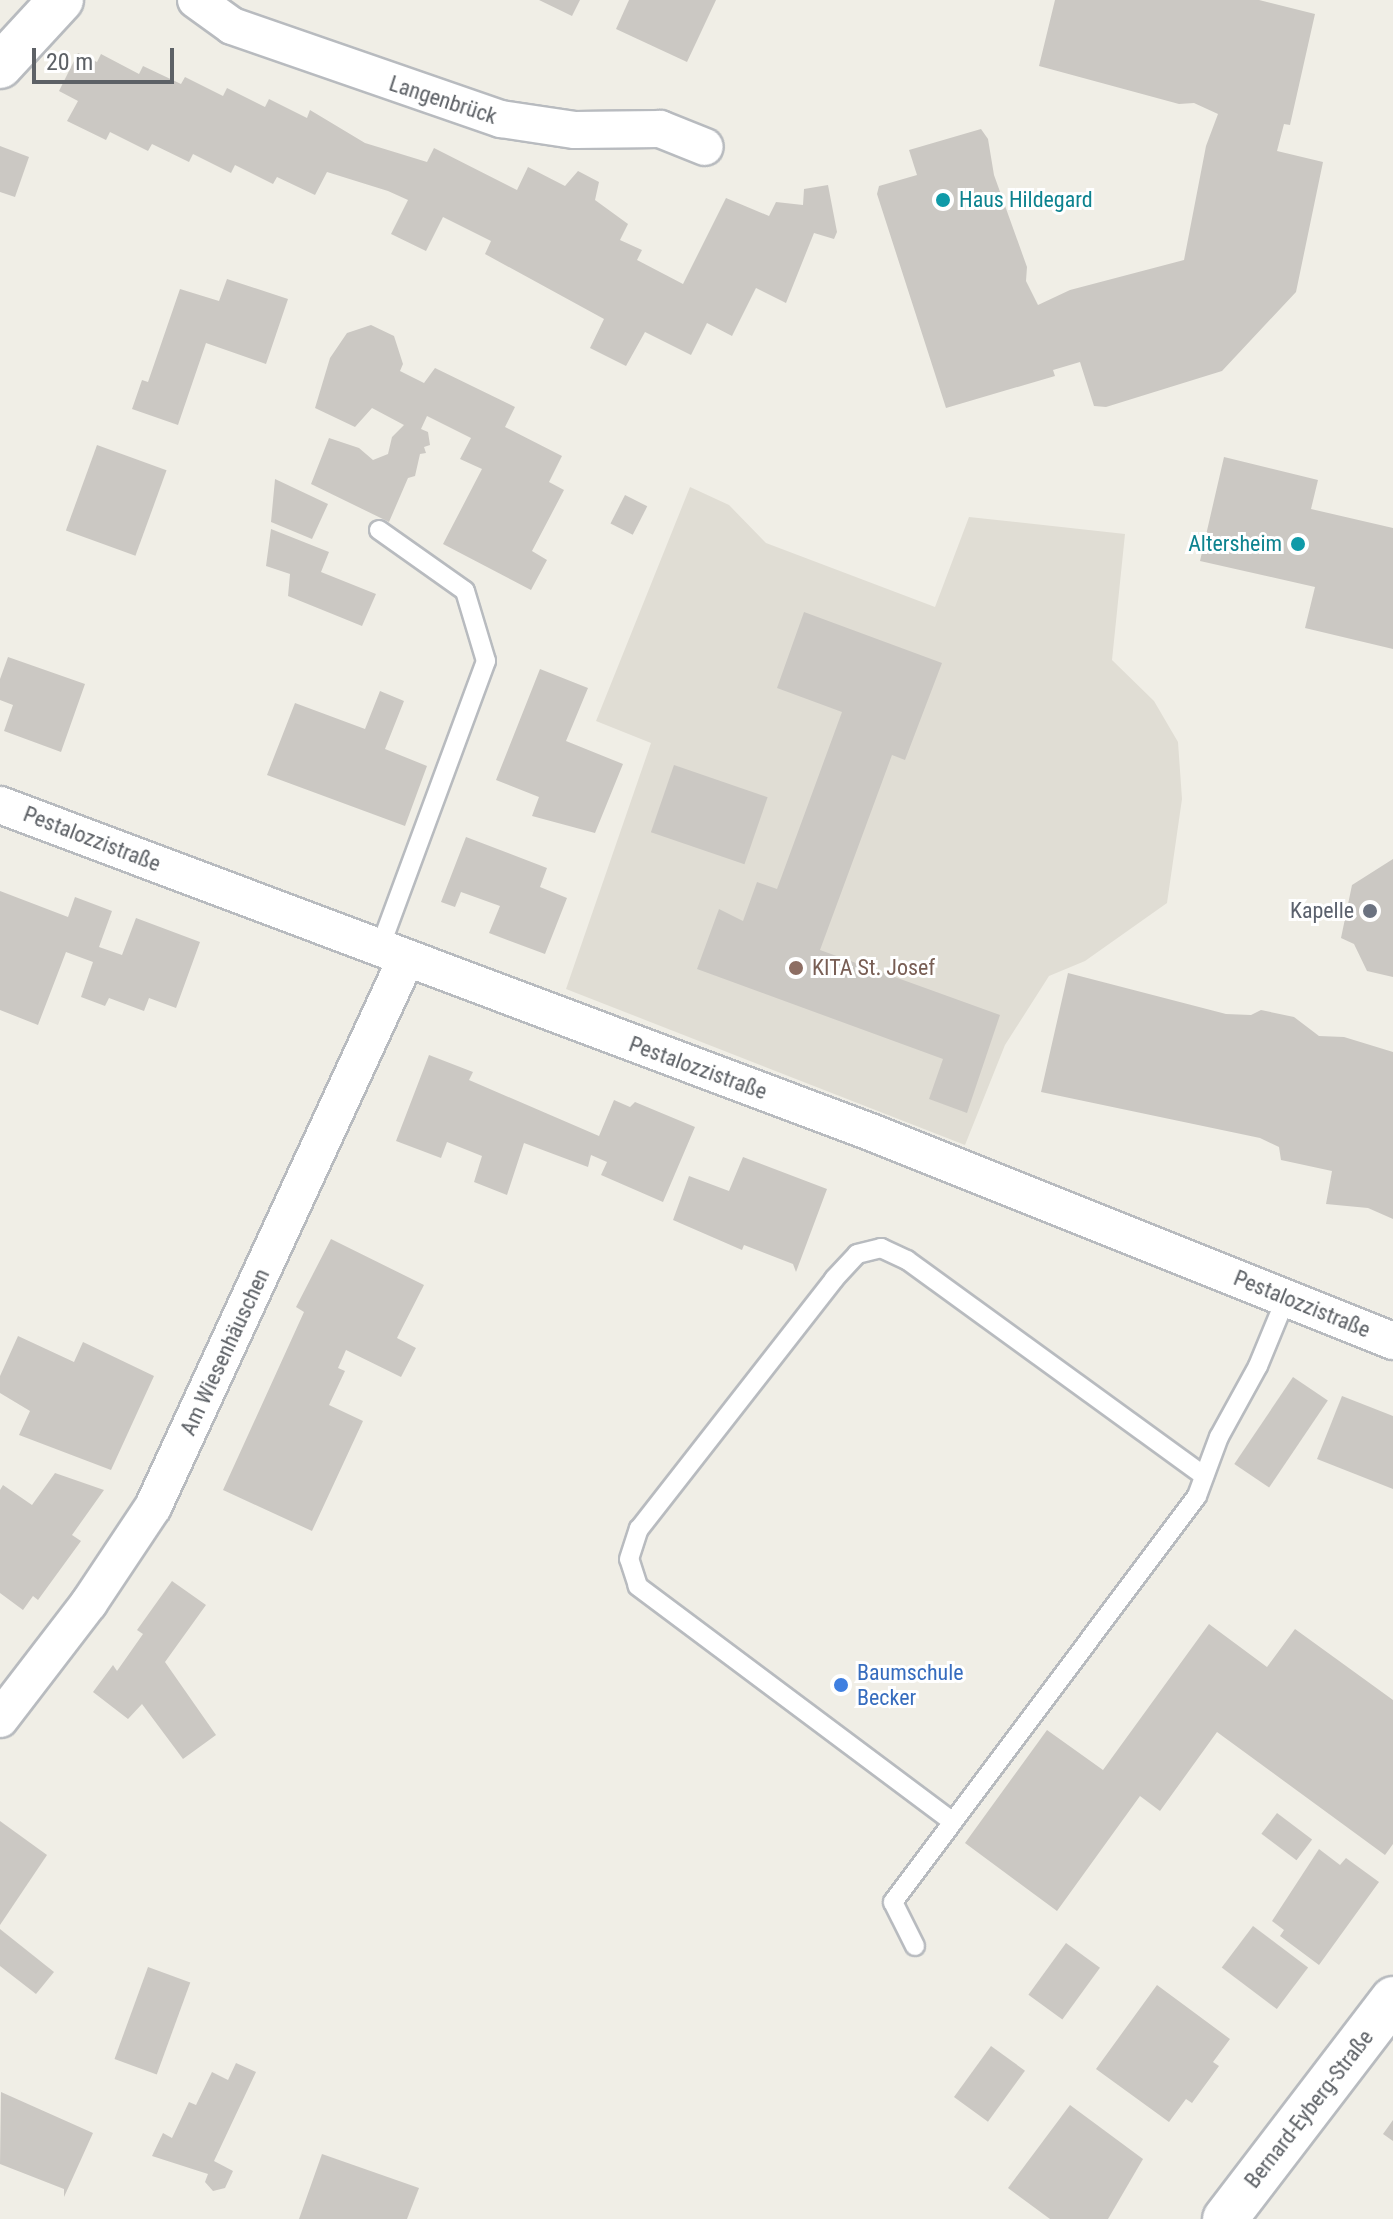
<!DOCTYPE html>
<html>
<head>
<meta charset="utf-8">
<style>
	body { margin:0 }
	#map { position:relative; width:1393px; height:2219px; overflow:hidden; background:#f0eee6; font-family:"Roboto Condensed",sans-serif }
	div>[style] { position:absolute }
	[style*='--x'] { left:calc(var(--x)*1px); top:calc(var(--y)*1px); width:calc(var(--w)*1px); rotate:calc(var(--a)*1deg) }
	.education>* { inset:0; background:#e0ddd4 }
	.building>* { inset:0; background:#cbc8c3; transform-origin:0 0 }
	.roads { filter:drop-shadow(2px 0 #b8bbbf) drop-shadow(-2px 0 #b8bbbf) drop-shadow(0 2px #b8bbbf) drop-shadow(0 -2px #b8bbbf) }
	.service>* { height:18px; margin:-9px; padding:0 9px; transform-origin:9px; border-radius:9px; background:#fff }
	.minor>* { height:36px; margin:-18px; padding:0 18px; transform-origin:18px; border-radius:18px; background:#fff }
	.tertiary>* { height:44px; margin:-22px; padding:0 22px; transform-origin:22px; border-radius:22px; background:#fff }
	.dots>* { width:22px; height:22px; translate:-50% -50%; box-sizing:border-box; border:4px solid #fff; border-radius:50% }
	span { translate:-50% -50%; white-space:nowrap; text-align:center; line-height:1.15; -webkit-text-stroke:6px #fff; paint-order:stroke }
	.street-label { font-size:22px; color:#5d6166 }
	.culture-label { font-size:22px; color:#0d838f }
	.left { translate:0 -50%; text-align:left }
	.right { translate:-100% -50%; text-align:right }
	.worship-label { font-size:22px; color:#5b616d }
	.education-label { font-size:22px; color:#785e54 }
	.shop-label { font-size:22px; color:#366cbe }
	.scale { position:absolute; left:32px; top:48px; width:142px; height:36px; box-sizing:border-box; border:4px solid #5d6166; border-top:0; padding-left:10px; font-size:24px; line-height:28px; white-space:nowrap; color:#5d6166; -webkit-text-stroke:6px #fff; paint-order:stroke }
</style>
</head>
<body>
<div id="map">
	<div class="education">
		<div style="clip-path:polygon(690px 487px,729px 505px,766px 543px,935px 607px,969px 517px,1125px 534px,1112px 660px,1154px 701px,1178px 742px,1182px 799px,1167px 903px,1085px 961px,1049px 976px,1005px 1045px,965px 1145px,566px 989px,651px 743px,596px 721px)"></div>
	</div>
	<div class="building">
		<div style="clip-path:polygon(539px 0,580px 0,572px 16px)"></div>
		<div style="clip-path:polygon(629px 0,716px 0,687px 62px,616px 29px)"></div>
		<div style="clip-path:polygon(1055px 0,1259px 0,1315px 14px,1290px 125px,1284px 124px,1277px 151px,1323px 162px,1296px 292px,1222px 371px,1106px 407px,1094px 406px,1080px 362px,1053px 370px,1055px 376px,946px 408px,877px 194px,879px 186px,917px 175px,909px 150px,981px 129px,988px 139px,994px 175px,1027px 267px,1026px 281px,1038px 305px,1070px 290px,1184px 260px,1206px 146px,1218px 114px,1194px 103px,1179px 104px,1039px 66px)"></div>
		<div style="clip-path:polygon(78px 53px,97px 62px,101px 54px,139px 74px,143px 66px,181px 84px,185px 77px,223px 96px,227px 88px,265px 107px,269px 99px,307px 118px,310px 110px,365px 143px,427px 162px,434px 148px,517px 190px,528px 167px,565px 186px,578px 171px,599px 182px,595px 200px,628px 224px,620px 240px,642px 250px,637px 260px,683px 284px,726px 198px,769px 216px,776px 202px,803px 205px,804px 189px,828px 185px,837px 232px,834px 239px,814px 233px,786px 303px,756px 288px,732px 336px,707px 323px,691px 355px,645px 332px,626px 366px,590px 348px,604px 319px,485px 254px,491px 241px,443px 217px,426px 251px,391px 234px,408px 200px,388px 191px,327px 172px,315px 195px,277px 177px,273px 184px,235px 165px,231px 173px,193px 154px,189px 162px,152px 144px,148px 151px,110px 132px,106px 140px,67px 121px,78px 101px,59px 91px)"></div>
		<div style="clip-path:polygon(0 146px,29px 157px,15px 197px,0 192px)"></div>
		<div style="clip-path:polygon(227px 279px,288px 299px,266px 364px,206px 343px,178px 425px,132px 409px,142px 380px,148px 382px,180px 289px,219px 301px)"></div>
		<div style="clip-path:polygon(371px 325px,394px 336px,403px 364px,400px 371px,424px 383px,435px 368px,515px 407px,505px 427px,562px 456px,549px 482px,564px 490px,532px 551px,547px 560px,531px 590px,443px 544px,482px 469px,460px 459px,471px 438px,427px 416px,421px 429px,428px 432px,430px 445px,424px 447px,426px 453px,420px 454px,415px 476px,408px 478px,389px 522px,311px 484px,329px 438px,359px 448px,373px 460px,388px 454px,392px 437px,404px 425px,372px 408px,355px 427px,315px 408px,330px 358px,347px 333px)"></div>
		<div style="left:97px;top:445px;width:74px;height:91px;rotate:20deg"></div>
		<div style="clip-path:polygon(1224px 457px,1318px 480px,1311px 509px,1393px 528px,1393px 649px,1305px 628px,1315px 587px,1200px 561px)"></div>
		<div style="clip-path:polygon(275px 479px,328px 504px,312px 539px,271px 522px)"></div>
		<div style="left:625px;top:495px;width:25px;height:32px;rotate:27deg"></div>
		<div style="clip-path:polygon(271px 529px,329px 552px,321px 572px,376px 594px,362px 626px,288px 596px,290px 574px,266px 566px)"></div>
		<div style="clip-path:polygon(804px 612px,942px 663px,905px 760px,892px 755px,820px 950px,1000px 1015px,967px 1113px,929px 1099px,943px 1059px,697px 969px,719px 909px,743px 921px,757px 882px,777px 889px,842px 712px,777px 688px)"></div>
		<div style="clip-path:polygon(8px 657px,85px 684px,61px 752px,4px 731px,13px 705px,0 700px,0 679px)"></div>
		<div style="clip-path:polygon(540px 669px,588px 688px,566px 741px,623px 764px,595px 833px,532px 816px,539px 797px,496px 780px)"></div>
		<div style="clip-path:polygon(380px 691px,404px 701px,385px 749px,427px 766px,405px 826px,267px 775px,295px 703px,365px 729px)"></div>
		<div style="left:674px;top:765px;width:99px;height:71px;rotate:19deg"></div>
		<div style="clip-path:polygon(466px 837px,547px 868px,540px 887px,567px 898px,545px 954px,489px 933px,500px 906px,461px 892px,455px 907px,441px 902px)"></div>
		<div style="clip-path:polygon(1393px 859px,1393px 977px,1367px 971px,1354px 944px,1341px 938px,1352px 885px)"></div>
		<div style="clip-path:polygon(0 891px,68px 917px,75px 897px,112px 911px,99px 947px,122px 955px,136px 918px,200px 942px,176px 1008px,149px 998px,144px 1011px,109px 998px,105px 1006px,81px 997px,93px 962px,66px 952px,38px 1025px,0 1010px)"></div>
		<div style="clip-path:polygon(1068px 973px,1226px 1014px,1251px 1015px,1261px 1010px,1294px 1017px,1319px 1036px,1344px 1037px,1393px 1052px,1393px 1219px,1368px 1208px,1326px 1204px,1332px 1171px,1281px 1160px,1279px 1147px,1260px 1138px,1041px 1092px)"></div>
		<div style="clip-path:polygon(429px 1055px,473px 1072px,469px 1080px,599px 1136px,614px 1100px,630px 1107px,635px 1102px,695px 1127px,663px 1202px,601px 1175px,607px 1162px,591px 1155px,588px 1167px,524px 1143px,507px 1195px,474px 1182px,482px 1156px,447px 1142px,441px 1158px,396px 1141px)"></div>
		<div style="clip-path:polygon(743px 1157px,827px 1189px,796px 1272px,793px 1264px,744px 1245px,742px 1250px,673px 1220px,689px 1176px,729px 1191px)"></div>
		<div style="clip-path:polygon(331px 1239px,424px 1285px,397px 1338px,416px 1348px,401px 1377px,346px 1350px,338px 1368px,345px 1371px,329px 1405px,363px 1421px,312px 1531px,223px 1490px,304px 1312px,296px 1307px)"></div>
		<div style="clip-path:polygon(18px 1336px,74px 1362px,83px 1342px,154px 1376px,111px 1470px,19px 1435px,30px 1411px,0 1393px,0 1376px)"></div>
		<div style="left:1293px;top:1377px;width:42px;height:105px;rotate:34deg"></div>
		<div style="clip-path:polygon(1342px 1396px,1393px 1416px,1393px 1489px,1317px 1459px)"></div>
		<div style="clip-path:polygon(55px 1473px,104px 1490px,72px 1535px,81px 1541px,38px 1600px,33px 1596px,23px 1610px,0 1593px,0 1490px,3px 1485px,32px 1505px)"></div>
		<div style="clip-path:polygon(172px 1581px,206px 1605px,165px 1662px,216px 1735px,183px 1759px,142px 1704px,128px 1719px,93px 1692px,113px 1665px,117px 1671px,143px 1634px,137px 1630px)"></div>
		<div style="clip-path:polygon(1209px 1624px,1267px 1667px,1295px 1629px,1393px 1700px,1393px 1844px,1385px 1855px,1217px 1732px,1160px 1811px,1140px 1796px,1057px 1911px,965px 1843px,1047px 1730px,1103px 1770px)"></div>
		<div style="left:1277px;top:1813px;width:44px;height:26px;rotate:37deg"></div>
		<div style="clip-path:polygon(0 1821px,47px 1855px,0 1925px)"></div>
		<div style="clip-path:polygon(1319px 1849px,1340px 1865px,1346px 1858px,1379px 1882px,1319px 1965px,1280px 1936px,1284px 1930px,1272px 1921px)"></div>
		<div style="left:1253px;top:1926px;width:69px;height:52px;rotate:37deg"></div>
		<div style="clip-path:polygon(0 1929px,54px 1972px,36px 1994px,0 1966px)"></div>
		<div style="left:1066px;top:1943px;width:42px;height:64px;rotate:36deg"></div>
		<div style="left:148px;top:1967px;width:45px;height:98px;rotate:20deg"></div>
		<div style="clip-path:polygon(1157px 1985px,1230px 2039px,1213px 2062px,1219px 2066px,1192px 2103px,1186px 2099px,1169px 2122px,1096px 2069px)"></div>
		<div style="left:991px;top:2046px;width:42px;height:63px;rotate:36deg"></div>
		<div style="clip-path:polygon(236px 2063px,256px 2072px,214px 2161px,233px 2171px,225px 2188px,213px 2191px,205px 2182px,208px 2174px,152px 2156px,163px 2133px,172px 2138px,189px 2102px,196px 2105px,212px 2072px,228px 2080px)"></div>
		<div style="clip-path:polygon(1px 2092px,93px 2133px,64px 2197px,64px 2189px,0 2164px)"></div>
		<div style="clip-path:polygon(1070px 2105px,1143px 2159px,1108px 2219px,1050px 2219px,1008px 2188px)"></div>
		<div style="clip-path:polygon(1393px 2120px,1393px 2141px,1383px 2134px)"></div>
		<div style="clip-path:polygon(322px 2154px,419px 2188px,407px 2219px,299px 2219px)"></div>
	</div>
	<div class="roads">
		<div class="service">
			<div style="--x:379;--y:530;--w:105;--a:35.3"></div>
			<div style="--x:465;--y:591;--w:73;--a:73.3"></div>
			<div style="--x:486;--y:661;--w:306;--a:110.3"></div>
			<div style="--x:953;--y:1822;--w:394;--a:-143.2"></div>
			<div style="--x:638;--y:1586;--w:28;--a:-108"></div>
			<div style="--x:629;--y:1559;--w:32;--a:-72"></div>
			<div style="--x:639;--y:1529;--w:317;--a:-52"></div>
			<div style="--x:834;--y:1279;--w:34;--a:-47"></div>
			<div style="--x:857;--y:1254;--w:25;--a:-14"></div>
			<div style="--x:881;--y:1248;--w:29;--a:25"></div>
			<div style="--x:907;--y:1260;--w:367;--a:36"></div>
			<div style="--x:915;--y:1946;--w:49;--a:-116.6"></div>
			<div style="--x:893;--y:1902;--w:507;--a:-53.18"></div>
			<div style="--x:1197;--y:1496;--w:63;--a:-69.6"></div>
			<div style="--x:1219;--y:1437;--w:81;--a:-61.2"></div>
			<div style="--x:1258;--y:1366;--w:74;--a:-67.6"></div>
		</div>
		<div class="minor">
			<div style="--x:196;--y:0;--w:44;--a:35.8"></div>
			<div style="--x:232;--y:26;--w:285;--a:19.1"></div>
			<div style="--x:501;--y:119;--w:75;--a:8.5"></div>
			<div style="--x:575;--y:130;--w:85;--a:-0.7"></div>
			<div style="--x:660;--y:129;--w:48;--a:21.8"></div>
			<div style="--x:0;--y:805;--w:933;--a:20.59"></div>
			<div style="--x:873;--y:1133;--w:560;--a:21.8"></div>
			<div style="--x:0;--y:1719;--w:146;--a:-52.5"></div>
			<div style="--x:89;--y:1603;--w:115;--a:-56.3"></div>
			<div style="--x:153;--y:1507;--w:604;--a:-65.22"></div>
		</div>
		<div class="tertiary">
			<div style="--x:0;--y:66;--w:90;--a:-47.3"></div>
			<div style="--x:1225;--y:2219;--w:277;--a:-52.6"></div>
		</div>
	</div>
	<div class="dots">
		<div style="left:943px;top:200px;background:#0f9aa8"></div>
		<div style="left:1298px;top:544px;background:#0f9aa8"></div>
		<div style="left:1370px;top:911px;background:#6b7280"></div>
		<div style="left:796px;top:968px;background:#8d6e63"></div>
		<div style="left:841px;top:1685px;background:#3f7fe0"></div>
	</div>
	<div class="street-label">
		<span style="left:443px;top:100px;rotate:18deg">Langenbrück</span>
		<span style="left:92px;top:839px;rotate:21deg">Pestalozzistraße</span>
		<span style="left:698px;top:1068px;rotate:20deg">Pestalozzistraße</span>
		<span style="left:1302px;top:1304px;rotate:22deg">Pestalozzistraße</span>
		<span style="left:225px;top:1352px;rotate:-65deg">Am Wiesenhäuschen</span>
		<span style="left:1309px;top:2109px;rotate:-52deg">Bernard-Eyberg-Straße</span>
	</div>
	<div class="culture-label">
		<span class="left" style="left:959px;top:200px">Haus Hildegard</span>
		<span class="right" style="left:1282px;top:544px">Altersheim</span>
	</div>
	<div class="worship-label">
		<span class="right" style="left:1354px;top:911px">Kapelle</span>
	</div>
	<div class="education-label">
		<span class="left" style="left:812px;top:968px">KITA St. Josef</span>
	</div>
	<div class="shop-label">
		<span class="left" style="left:857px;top:1685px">Baumschule<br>Becker</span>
	</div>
	<div class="scale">20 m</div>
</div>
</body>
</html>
